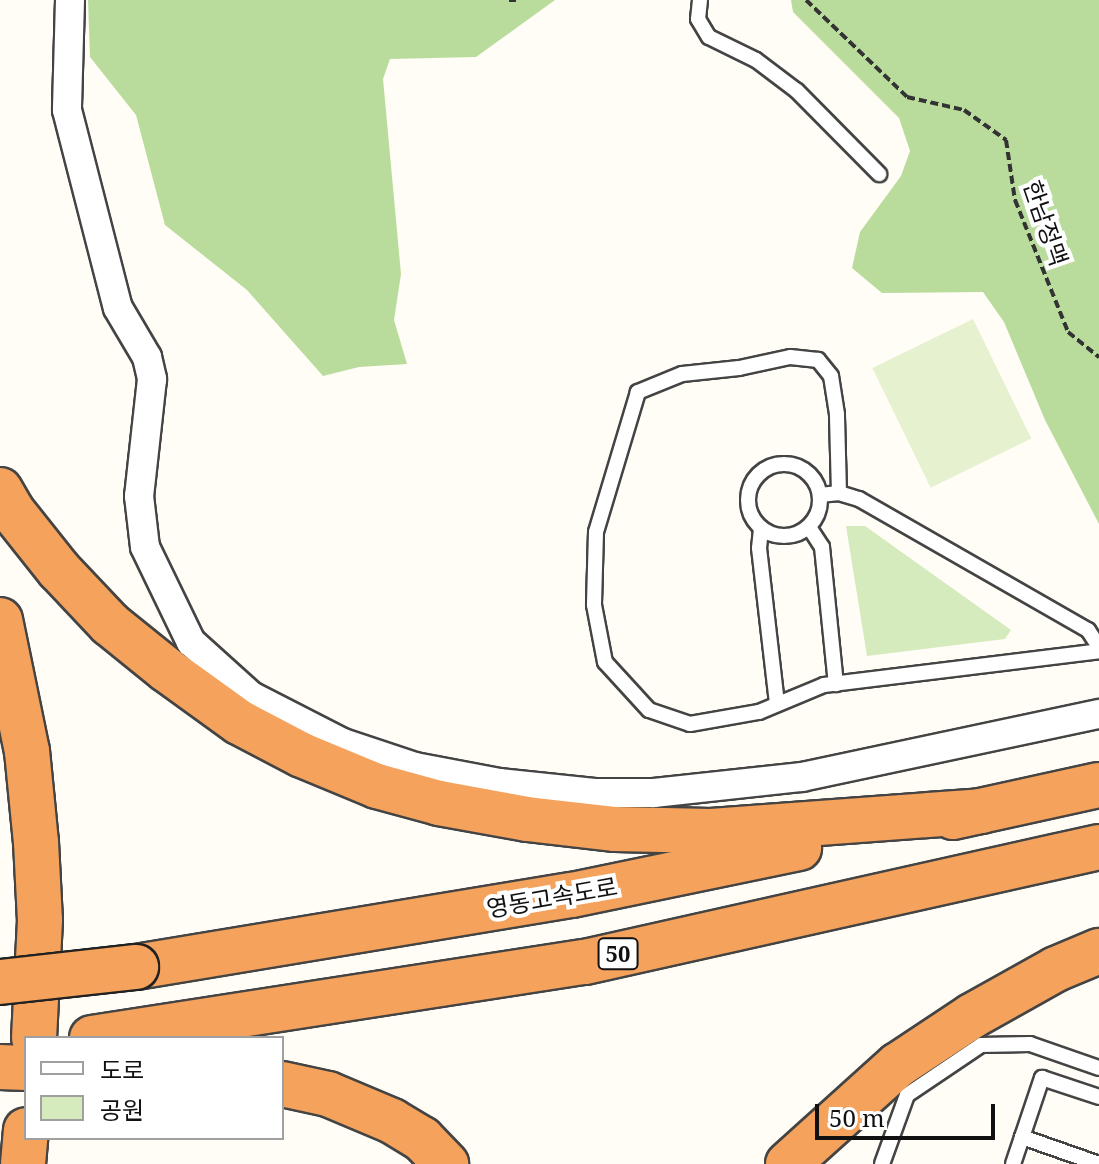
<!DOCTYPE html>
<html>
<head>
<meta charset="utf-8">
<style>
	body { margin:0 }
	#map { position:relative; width:1099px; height:1164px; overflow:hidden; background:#fffdf5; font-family:"Noto Serif","Noto Sans KR",serif }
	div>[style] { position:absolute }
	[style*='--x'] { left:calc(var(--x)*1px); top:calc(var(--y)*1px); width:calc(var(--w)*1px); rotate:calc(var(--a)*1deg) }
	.green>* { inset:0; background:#d5ebbd }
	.forest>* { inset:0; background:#b9dc9c }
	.pitch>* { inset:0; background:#e6f2cf; transform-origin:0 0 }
	.path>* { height:4px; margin-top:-2px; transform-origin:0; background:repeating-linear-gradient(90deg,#333 0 8px,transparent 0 12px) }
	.roads { filter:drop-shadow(2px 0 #444) drop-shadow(-2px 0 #444) drop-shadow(0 2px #444) drop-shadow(0 -2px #444) }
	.service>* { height:14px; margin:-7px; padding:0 7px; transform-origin:7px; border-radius:7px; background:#fff }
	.service>.ring { margin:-7px; padding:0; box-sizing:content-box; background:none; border:14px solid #fff; border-radius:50% }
	.minor>* { height:28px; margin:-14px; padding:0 14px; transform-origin:14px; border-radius:14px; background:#fff }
	.motorway>* { height:44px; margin:-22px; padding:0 22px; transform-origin:22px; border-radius:22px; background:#f5a25d }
	.bridges { filter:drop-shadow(2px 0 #222) drop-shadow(-2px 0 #222) drop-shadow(0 2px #222) drop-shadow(0 -2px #222) }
	.motorway-bridge>* { height:44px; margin:-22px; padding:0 22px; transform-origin:22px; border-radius:22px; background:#f5a25d }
	span { translate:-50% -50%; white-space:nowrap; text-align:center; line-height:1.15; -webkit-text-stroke:8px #fff; paint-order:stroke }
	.shield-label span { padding:2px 6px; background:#fff; border:2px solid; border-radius:6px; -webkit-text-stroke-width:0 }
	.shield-label { font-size:22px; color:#111; font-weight:700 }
	.street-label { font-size:24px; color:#111 }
	.legend { position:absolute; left:24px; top:1036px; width:260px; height:104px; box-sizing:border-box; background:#fff; border:2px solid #a0a0a0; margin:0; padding:10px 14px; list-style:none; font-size:24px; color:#111 }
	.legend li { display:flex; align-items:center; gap:16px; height:40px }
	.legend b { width:40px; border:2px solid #a0a0a0 }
	.scale { position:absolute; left:815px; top:1104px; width:180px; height:36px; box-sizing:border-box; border:4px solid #111; border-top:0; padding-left:10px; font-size:24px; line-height:28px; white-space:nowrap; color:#111; -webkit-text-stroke:6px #fff; paint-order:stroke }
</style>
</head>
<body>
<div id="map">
	<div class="green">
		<div style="clip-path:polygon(846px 526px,865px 526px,1011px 630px,1005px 639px,867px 656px)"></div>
	</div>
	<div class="forest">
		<div style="clip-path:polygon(88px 0,555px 0,476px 57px,390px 59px,383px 79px,401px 274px,394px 320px,407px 364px,359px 367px,323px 376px,247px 290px,165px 225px,136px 115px,90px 57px)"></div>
		<div style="clip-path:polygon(791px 0,1099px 0,1099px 524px,1045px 420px,1004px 322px,983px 292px,882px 293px,852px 268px,860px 232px,901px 176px,910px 151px,899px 118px,793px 12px)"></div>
	</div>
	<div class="pitch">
		<div style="left:973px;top:319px;width:133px;height:112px;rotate:64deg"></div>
	</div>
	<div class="path">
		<div style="--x:509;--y:0;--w:7;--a:0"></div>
		<div style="--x:806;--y:0;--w:140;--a:43.8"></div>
		<div style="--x:907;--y:97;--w:58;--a:12.8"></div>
		<div style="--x:964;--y:110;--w:52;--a:35.5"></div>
		<div style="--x:1006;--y:140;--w:61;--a:81.5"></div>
		<div style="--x:1015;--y:200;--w:142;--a:68.1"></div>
		<div style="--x:1068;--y:332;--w:40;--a:39"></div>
	</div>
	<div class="roads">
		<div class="service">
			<div style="--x:700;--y:0;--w:19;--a:96"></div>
			<div style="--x:698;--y:19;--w:21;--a:59"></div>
			<div style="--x:709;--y:37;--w:52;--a:26.1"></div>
			<div style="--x:756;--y:60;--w:51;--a:37.1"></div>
			<div style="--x:797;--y:91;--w:117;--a:45.3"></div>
			<div class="ring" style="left:748px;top:464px;width:58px;height:58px"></div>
			<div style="--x:839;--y:493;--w:79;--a:-91.5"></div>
			<div style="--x:837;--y:414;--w:38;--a:-99"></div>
			<div style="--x:831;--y:376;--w:21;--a:-129"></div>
			<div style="--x:818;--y:360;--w:28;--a:-174"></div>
			<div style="--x:790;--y:357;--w:52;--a:167.8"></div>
			<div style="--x:739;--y:368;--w:57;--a:174"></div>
			<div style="--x:682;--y:374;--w:48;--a:157.8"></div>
			<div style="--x:638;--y:392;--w:146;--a:106.7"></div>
			<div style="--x:596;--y:532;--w:73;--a:91.6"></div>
			<div style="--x:594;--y:605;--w:58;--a:79.1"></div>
			<div style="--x:605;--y:662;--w:65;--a:47.5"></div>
			<div style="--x:649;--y:710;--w:43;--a:18.9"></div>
			<div style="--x:690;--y:724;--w:70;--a:-9.9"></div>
			<div style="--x:759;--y:712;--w:70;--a:-22.6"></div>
			<div style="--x:824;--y:685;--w:277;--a:-7"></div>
			<div style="--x:820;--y:495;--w:19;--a:-6"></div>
			<div style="--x:839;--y:493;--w:21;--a:17"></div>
			<div style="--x:859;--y:499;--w:264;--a:29.8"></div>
			<div style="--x:1088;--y:630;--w:20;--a:57"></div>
			<div style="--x:809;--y:527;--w:24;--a:57"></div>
			<div style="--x:822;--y:547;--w:138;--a:84.2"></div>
			<div style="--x:761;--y:529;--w:19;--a:96"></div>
			<div style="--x:759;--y:548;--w:157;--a:83.4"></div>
			<div style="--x:1022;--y:1137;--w:82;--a:19.3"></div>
			<div style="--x:882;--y:1164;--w:73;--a:-70.1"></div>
			<div style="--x:907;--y:1095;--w:89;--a:-34"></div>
			<div style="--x:981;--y:1045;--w:49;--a:-1.2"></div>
			<div style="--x:1030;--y:1044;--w:73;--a:19.2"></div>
			<div style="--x:1013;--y:1164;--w:91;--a:-71.4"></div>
			<div style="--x:1042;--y:1078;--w:60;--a:18.4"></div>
		</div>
		<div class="minor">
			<div style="--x:70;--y:0;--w:110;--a:91.6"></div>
			<div style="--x:67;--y:110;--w:204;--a:75.6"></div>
			<div style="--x:118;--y:308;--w:57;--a:59.4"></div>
			<div style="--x:147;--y:357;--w:23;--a:77"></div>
			<div style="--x:152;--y:379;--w:118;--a:96.3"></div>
			<div style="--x:139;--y:496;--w:51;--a:83.3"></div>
			<div style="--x:145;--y:547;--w:106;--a:64.2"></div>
			<div style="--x:191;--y:642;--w:81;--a:42"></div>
			<div style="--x:251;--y:696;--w:103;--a:27.1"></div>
			<div style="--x:343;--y:743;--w:76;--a:18.4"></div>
			<div style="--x:415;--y:767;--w:86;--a:10.8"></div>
			<div style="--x:499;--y:783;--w:96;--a:6"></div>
			<div style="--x:594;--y:793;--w:60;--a:0"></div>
			<div style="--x:654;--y:793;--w:149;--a:-6.2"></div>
			<div style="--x:802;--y:777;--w:304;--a:-12"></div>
		</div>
		<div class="motorway">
			<div style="--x:0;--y:490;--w:24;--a:60"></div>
			<div style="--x:12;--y:511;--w:75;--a:51.5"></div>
			<div style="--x:59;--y:570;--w:74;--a:46.6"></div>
			<div style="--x:110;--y:624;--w:73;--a:38.9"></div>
			<div style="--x:167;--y:670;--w:89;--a:35.8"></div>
			<div style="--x:239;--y:722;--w:71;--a:27.6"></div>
			<div style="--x:302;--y:755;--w:81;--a:22.5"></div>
			<div style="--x:377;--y:786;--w:64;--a:15.3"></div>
			<div style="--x:439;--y:803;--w:89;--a:10.3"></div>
			<div style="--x:527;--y:819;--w:89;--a:6.5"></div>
			<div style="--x:615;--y:829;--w:96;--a:1.2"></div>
			<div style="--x:711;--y:831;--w:271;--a:-4.2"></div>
			<div style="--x:0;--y:620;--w:134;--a:78.4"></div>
			<div style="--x:27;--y:751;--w:91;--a:84.4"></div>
			<div style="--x:36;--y:842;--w:78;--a:87.1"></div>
			<div style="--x:40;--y:920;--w:118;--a:92.9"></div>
			<div style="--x:953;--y:817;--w:149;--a:-12.4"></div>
			<div style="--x:136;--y:967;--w:442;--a:-9.4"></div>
			<div style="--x:572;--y:895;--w:232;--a:-11.7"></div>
			<div style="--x:92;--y:1038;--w:499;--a:-8.8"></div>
			<div style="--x:585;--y:962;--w:527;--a:-12.61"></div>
			<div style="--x:0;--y:1067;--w:26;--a:2"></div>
			<div style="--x:282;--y:1084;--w:47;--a:12.3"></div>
			<div style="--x:328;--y:1094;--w:69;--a:22.9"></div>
			<div style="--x:392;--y:1121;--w:35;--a:31"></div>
			<div style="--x:422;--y:1139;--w:35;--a:46"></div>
			<div style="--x:23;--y:1164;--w:34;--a:-85"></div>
			<div style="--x:788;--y:1164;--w:148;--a:-42"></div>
			<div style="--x:898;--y:1065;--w:89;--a:-33.5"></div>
			<div style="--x:972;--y:1016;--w:96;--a:-29.2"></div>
			<div style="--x:1056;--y:969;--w:47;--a:-22.7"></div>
		</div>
	</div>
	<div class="bridges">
		<div class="motorway-bridge">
			<div style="--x:0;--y:982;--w:137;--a:-6.3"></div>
		</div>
	</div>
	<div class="shield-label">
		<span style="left:618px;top:954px">50</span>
	</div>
	<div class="street-label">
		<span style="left:1046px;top:223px;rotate:71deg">한남정맥</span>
		<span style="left:552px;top:897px;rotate:-10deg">영동고속도로</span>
	</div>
	<ul class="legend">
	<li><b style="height:10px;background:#fff"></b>도로</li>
	<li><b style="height:22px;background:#d5ebbd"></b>공원</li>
	</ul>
	<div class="scale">50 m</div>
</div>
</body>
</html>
